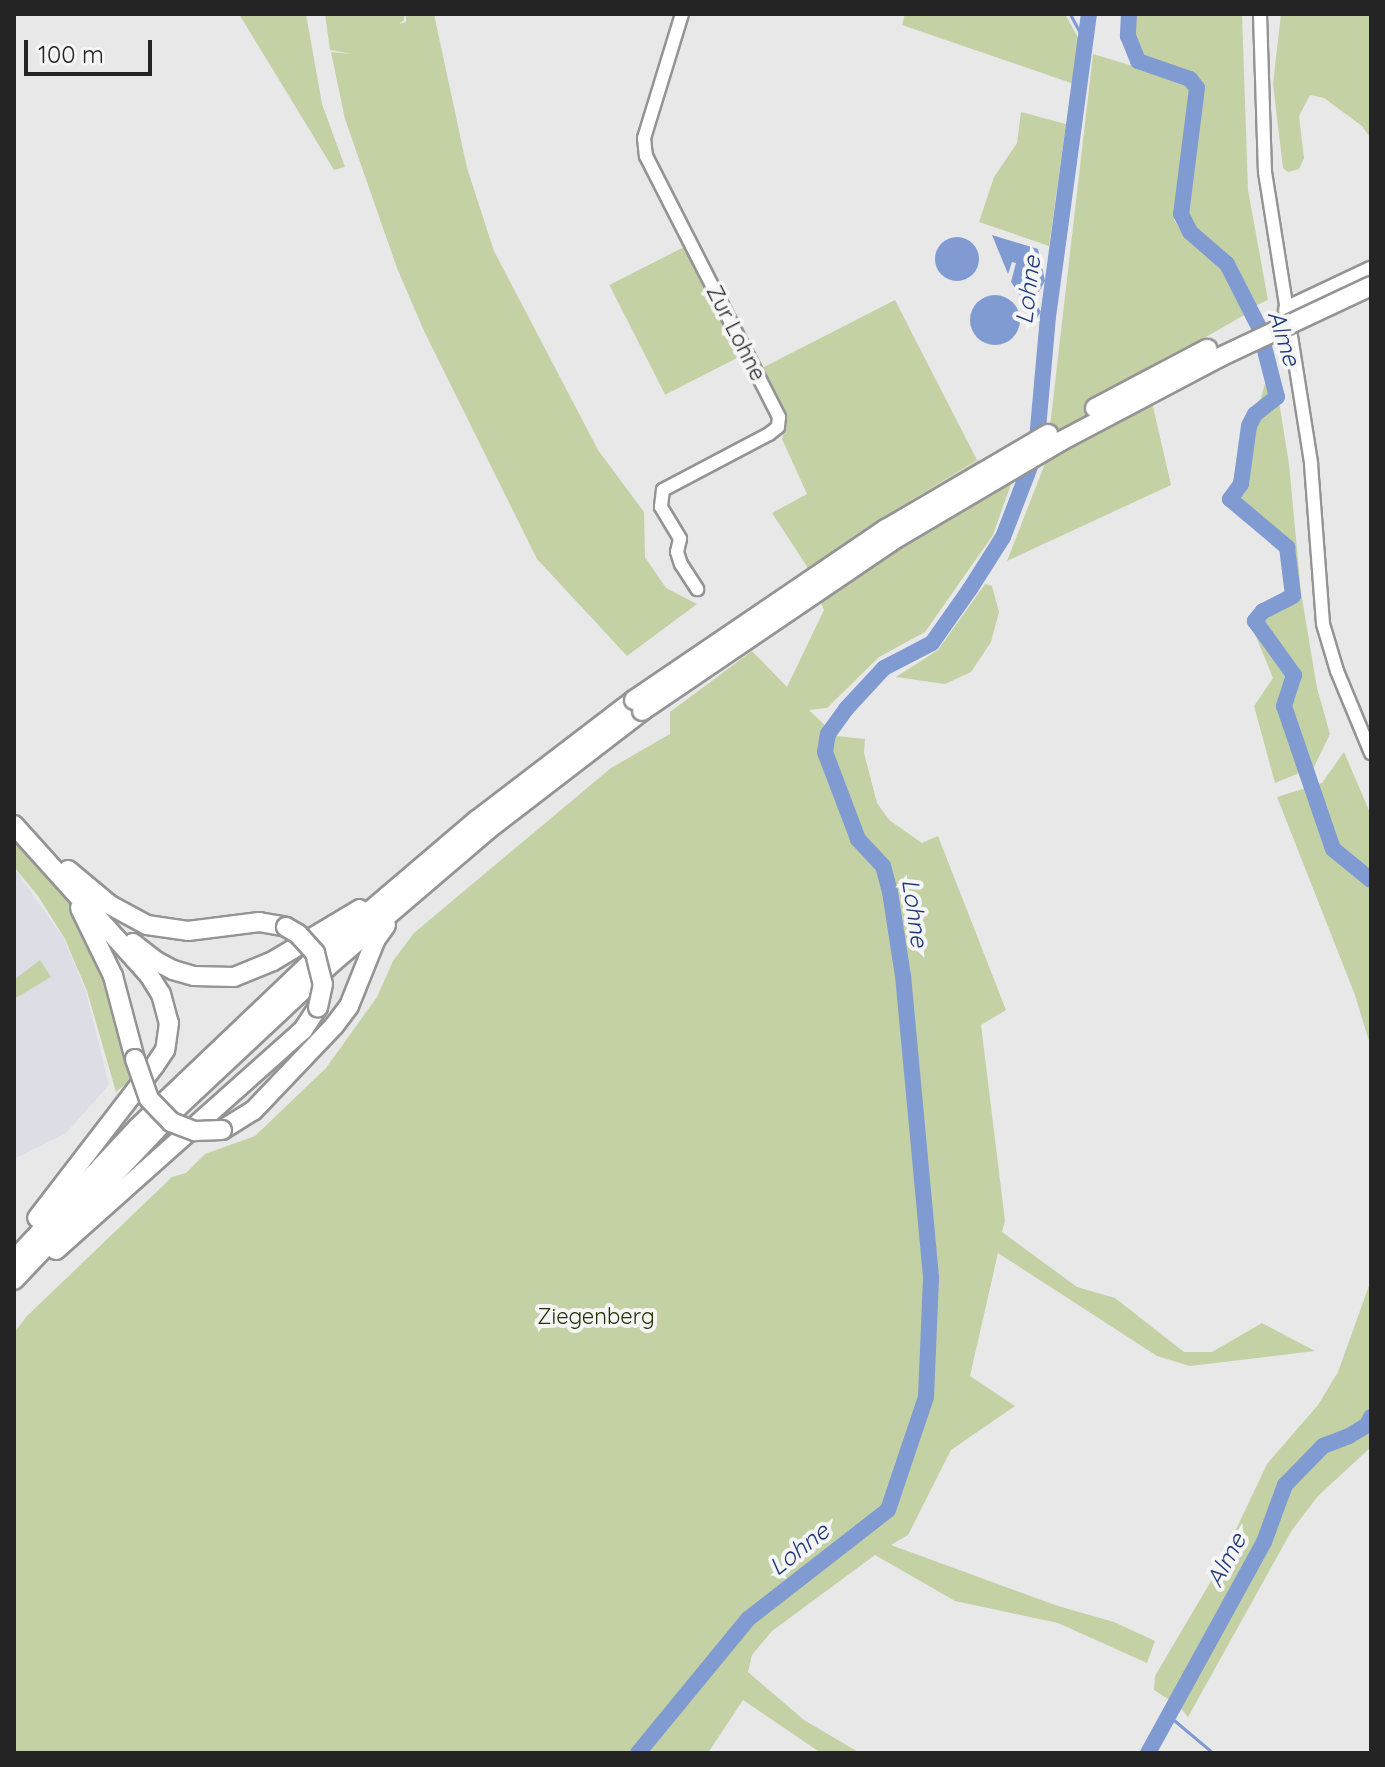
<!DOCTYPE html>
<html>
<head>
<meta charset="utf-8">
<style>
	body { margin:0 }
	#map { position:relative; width:1385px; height:1767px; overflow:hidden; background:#e8e8e9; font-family:Quicksand,sans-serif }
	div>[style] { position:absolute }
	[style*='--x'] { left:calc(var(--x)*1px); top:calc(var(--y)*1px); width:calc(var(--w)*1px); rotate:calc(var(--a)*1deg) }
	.built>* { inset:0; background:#dddde6 }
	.green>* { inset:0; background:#c4d1a5; transform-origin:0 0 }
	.water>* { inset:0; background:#809ad2 }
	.round { border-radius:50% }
	.stream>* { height:3px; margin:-1.5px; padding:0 1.5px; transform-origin:1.5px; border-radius:1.5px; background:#809ad2 }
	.river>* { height:16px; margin:-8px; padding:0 8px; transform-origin:8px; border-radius:8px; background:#809ad2 }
	.roads { filter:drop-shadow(2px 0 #949495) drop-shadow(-2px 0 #949495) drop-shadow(0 2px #949495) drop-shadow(0 -2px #949495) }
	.minor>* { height:12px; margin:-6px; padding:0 6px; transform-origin:6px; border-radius:6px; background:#fff }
	.highway>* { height:18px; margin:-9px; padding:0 9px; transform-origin:9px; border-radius:9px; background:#fff }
	.bridges { filter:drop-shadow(2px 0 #949495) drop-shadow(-2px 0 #949495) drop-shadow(0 2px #949495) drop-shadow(0 -2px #949495) }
	.highway-bridge>* { height:18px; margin:-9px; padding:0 9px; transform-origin:9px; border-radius:9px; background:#fff }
	span { translate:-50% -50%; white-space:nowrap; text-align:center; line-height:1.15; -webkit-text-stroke:8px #f5f5f6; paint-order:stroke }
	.street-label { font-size:22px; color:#242425 }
	.park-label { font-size:22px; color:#242e00 }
	.water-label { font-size:24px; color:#1c3779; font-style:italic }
	.frame { position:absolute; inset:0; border:16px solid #242425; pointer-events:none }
	.scale { position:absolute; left:24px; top:40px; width:128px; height:36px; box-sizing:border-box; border:4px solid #242425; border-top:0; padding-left:10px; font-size:24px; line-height:28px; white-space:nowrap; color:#242425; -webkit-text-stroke:6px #f5f5f6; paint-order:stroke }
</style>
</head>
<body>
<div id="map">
	<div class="built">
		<div style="clip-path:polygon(17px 872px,64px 939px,86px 992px,109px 1085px,66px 1133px,14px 1159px,14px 874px)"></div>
	</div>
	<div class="green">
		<div style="clip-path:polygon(239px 14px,306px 14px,322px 104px,345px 167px,334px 170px)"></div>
		<div style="clip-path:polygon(325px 14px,404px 14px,404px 20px,399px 24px,406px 22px,406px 14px,434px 14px,467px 168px,494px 251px,598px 450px,644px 512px,645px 557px,666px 588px,697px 604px,627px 656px,537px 559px,424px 331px,397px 268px,345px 119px,331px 52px,352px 54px,330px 50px)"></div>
		<div style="clip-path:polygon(905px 14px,1065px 14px,1081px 43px,1074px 84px,902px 25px)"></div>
		<div style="clip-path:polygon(1133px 14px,1242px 14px,1248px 190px,1268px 300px,1255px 306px,1231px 260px,1194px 229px,1184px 213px,1200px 87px,1194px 76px,1142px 57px,1132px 34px)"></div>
		<div style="clip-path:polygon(1281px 14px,1371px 14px,1371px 139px,1362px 126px,1324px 98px,1310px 95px,1299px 116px,1304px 158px,1299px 169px,1288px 172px,1283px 168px,1273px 84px)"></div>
		<div style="clip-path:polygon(1093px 54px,1186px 82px,1191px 89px,1174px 220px,1185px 237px,1223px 268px,1246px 314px,1145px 372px,1171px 485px,1007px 561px,1046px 461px)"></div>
		<div style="clip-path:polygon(1021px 112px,1066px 124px,1049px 246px,979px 222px,994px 177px,1017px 143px)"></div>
		<div style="left:686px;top:246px;width:123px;height:86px;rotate:63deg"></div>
		<div style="clip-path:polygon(895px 300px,977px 460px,830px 550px,978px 460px,1011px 484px,993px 535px,925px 632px,879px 657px,827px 708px,809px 710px,836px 736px,865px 739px,864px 753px,877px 803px,889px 820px,922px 843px,938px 836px,1006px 1010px,981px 1025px,1005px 1221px,1002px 1232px,1077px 1287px,1115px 1298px,1184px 1352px,1212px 1352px,1262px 1323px,1315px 1351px,1190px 1366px,1157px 1356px,998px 1253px,970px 1376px,1015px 1406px,951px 1450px,908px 1535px,891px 1545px,1058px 1606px,1114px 1622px,1155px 1641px,1147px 1663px,1058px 1623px,955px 1601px,875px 1555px,772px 1631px,752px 1655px,748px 1672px,804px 1720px,860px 1753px,821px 1753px,743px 1700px,708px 1753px,14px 1753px,14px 1333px,27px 1316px,172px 1177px,186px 1173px,205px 1154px,255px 1136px,326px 1068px,377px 997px,393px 961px,414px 933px,611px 768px,670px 734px,670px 712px,752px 651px,787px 687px,824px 610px,806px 565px,772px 513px,807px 494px,782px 439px,787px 422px,760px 369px)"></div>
		<div style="clip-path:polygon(1272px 358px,1289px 464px,1301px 592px,1317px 688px,1330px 734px,1314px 767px,1275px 783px,1254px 706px,1273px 678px,1248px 617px,1288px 593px,1279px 544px,1229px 504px,1227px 495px,1241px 474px,1243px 420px,1261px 398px)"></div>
		<div style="clip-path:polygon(985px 584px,992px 586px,999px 612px,991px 642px,971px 672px,945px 684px,896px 677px,938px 650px)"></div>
		<div style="clip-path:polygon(1344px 752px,1371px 815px,1371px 1048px,1355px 995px,1277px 797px,1322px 783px)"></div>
		<div style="clip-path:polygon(14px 830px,72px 905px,106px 975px,133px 1078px,116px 1092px,87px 991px,65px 939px,38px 896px,14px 867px)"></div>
		<div style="clip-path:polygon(40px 960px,51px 977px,14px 999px,14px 980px)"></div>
		<div style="clip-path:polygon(1371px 1280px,1371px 1447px,1318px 1496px,1292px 1530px,1188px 1717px,1179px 1706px,1154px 1690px,1155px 1676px,1214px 1576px,1267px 1464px,1318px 1405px,1338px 1372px)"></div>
	</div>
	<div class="water">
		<div style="clip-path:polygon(992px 235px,1038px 249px,1045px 281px,1034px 300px,1041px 312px,1036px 319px,1011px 282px,1016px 263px,1012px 262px,1008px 274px)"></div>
		<div class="round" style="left:935px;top:237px;width:44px;height:44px"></div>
		<div class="round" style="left:970px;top:295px;width:50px;height:50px"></div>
	</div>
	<div class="stream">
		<div style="--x:1070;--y:14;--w:30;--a:62"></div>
		<div style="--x:1169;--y:1716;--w:57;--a:40.1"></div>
	</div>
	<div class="river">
		<div style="--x:1129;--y:14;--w:22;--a:93"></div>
		<div style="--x:1128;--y:36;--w:27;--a:68"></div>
		<div style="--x:1138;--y:61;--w:55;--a:19.1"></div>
		<div style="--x:1190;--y:79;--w:11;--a:52"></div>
		<div style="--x:1197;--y:88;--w:127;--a:97.2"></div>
		<div style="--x:1181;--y:214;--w:20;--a:63"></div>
		<div style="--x:1190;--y:232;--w:49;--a:40.9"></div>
		<div style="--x:1227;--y:264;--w:71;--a:63.1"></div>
		<div style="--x:1259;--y:327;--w:72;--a:75.6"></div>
		<div style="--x:1277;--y:397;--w:28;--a:142"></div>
		<div style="--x:1255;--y:414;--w:13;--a:117"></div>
		<div style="--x:1249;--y:426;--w:59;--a:97.9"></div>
		<div style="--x:1241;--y:484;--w:19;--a:126"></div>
		<div style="--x:1230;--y:499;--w:75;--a:40.1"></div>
		<div style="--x:1287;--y:547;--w:49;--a:83"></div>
		<div style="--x:1293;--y:596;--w:34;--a:153"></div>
		<div style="--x:1263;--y:611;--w:13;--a:129"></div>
		<div style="--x:1255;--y:621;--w:67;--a:54.2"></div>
		<div style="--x:1294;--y:675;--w:33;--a:108"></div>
		<div style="--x:1284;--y:706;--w:151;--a:71.1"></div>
		<div style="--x:1333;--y:849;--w:49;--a:39.2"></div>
		<div style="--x:638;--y:1753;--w:173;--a:-50.6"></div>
		<div style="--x:748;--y:1619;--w:177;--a:-37.9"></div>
		<div style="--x:888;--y:1510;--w:119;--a:-71.4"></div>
		<div style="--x:926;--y:1397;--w:120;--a:-87.6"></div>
		<div style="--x:931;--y:1277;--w:302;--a:-95.3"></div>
		<div style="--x:903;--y:976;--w:85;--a:-98.8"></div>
		<div style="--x:890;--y:892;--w:27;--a:-105"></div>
		<div style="--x:883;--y:866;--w:37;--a:-133"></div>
		<div style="--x:858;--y:839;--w:93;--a:-110.8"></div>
		<div style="--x:825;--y:752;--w:18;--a:-81"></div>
		<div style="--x:828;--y:734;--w:31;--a:-54"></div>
		<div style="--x:846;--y:709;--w:56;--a:-47.2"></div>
		<div style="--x:884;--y:668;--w:54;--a:-27.5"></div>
		<div style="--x:932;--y:643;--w:66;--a:-54.9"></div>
		<div style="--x:970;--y:589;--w:62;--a:-57.6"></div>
		<div style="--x:1003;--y:537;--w:92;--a:-69"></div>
		<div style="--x:1036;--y:451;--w:135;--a:-84.9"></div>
		<div style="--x:1048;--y:317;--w:306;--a:-82.3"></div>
		<div style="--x:1148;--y:1753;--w:241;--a:-61.2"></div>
		<div style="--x:1264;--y:1542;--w:61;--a:-69.8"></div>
		<div style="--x:1285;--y:1485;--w:54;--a:-45.7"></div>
		<div style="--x:1323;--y:1446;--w:28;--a:-21"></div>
		<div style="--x:1349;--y:1436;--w:21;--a:-31"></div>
		<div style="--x:1367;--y:1425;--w:9;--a:-63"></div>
	</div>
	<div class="roads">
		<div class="minor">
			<div style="--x:682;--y:14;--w:130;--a:107"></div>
			<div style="--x:644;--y:138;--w:18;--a:84"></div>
			<div style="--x:646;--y:156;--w:293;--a:63"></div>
			<div style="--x:779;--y:417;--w:10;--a:96"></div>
			<div style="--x:778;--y:427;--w:11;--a:142"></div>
			<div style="--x:769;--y:434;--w:120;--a:152.2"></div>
			<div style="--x:663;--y:490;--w:17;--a:97"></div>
			<div style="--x:661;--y:507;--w:37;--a:59"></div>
			<div style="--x:680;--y:539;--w:13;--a:103"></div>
			<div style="--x:677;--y:552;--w:13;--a:72"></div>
			<div style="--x:681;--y:564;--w:30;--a:57"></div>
			<div style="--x:1260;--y:14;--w:158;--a:88.2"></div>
			<div style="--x:1265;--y:172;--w:296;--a:81"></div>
			<div style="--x:1311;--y:464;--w:160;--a:85.7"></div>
			<div style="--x:1323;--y:624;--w:49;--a:73.4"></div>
			<div style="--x:1337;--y:671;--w:89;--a:67.5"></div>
		</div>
		<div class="highway">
			<div style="--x:1288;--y:310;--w:92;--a:-25.2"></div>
			<div style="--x:14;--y:825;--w:202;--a:48"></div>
			<div style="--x:149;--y:975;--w:22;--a:58"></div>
			<div style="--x:161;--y:994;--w:30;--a:75"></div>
			<div style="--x:169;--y:1023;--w:27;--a:98"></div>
			<div style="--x:165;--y:1050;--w:18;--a:124"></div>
			<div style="--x:155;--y:1065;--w:193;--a:127.6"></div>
			<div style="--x:68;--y:870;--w:55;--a:39.8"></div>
			<div style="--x:110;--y:905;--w:42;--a:28.4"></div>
			<div style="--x:147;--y:925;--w:41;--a:8.3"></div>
			<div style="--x:188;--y:931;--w:72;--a:-7.2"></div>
			<div style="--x:259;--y:922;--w:27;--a:10"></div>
			<div style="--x:80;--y:908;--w:76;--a:64.1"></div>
			<div style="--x:113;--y:976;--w:86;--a:75.2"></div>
			<div style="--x:133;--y:943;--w:29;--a:38"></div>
			<div style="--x:156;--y:961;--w:19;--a:28"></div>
			<div style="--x:173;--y:970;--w:22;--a:16"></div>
			<div style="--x:194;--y:976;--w:40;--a:1.4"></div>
			<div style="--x:234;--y:977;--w:42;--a:-22.3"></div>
			<div style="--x:273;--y:961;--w:101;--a:-30.9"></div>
			<div style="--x:222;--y:1130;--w:36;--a:-32"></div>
			<div style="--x:253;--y:1111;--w:117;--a:-46.4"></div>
			<div style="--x:334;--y:1026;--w:25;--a:-53"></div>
			<div style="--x:349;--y:1006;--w:72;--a:-68.1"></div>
			<div style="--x:376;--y:939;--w:17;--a:-54"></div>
			<div style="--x:56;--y:1250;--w:331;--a:-41.7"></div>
			<div style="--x:303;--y:1030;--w:27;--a:-57"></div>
			<div style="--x:14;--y:1260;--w:180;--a:-47"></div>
			<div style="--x:137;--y:1128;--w:258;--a:-43.6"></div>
			<div style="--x:324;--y:950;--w:201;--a:-40.4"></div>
			<div style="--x:477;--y:820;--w:198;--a:-37.4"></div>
			<div style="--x:14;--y:1280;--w:237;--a:-46.5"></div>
			<div style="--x:177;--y:1108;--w:212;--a:-43.1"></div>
			<div style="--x:332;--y:963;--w:206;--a:-40.5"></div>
			<div style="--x:489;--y:829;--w:193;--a:-37.6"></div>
		</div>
	</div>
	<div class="bridges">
		<div class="highway-bridge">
			<div style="--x:1095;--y:408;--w:127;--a:-27.8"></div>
			<div style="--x:634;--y:700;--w:305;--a:-34.2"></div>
			<div style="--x:886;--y:529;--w:188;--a:-30.4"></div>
			<div style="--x:642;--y:711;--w:302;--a:-34.2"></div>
			<div style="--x:892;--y:541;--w:196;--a:-30.6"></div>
			<div style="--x:1061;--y:441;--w:180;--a:-27.8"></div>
			<div style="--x:1220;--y:357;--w:167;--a:-25.2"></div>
			<div style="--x:286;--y:927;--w:14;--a:30"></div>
			<div style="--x:298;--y:934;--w:25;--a:48"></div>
			<div style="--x:315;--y:953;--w:32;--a:76"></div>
			<div style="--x:323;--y:984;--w:24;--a:102"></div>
			<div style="--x:135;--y:1059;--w:42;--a:70.7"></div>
			<div style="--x:149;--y:1099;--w:32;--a:46"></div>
			<div style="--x:171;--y:1122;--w:26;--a:21"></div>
			<div style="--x:195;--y:1131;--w:27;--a:-2"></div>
		</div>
	</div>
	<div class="street-label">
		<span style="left:736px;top:333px;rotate:63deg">Zur Lohne</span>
	</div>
	<div class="park-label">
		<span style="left:596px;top:1317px">Ziegenberg</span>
	</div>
	<div class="water-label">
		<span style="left:1028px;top:290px;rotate:-83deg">Lohne</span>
		<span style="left:1284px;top:338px;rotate:72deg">Alme</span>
		<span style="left:915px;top:913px;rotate:82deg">Lohne</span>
		<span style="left:799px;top:1549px;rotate:-38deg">Lohne</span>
		<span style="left:1226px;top:1560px;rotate:-62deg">Alme</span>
	</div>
	<div class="frame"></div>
	<div class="scale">100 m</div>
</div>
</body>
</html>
